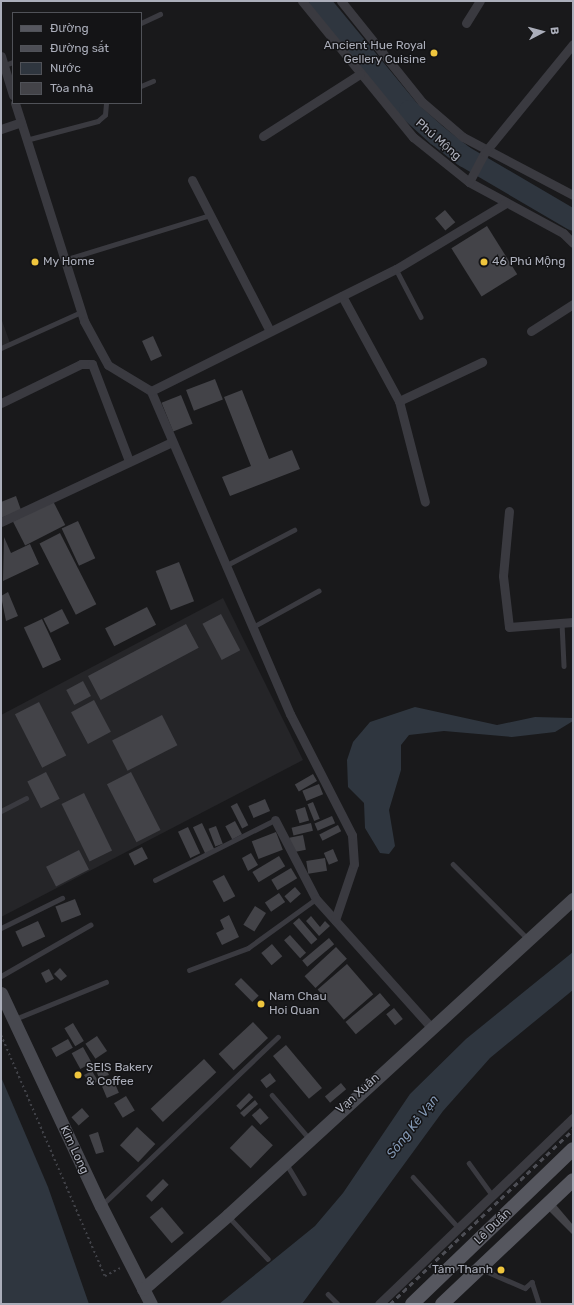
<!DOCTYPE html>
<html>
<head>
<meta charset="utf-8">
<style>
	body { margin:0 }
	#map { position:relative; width:574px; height:1305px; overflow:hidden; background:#19191b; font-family:Rubik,sans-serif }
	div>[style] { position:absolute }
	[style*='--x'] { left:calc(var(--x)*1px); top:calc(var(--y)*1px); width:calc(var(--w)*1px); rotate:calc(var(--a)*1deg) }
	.built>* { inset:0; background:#252528 }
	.water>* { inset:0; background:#2f363f }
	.river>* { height:21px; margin:-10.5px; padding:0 10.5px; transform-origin:10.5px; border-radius:10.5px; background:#2f363f }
	.building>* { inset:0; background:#434348; transform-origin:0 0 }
	.path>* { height:2px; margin-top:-1px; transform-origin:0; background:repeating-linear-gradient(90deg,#404147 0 2px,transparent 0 5px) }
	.lane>* { height:4.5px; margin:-2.25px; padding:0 2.25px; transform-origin:2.25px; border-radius:2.25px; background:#3a3a40 }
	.street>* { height:9px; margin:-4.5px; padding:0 4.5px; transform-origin:4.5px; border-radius:4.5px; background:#3a3a40 }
	.secondary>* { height:13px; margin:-6.5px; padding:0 6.5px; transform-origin:6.5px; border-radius:6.5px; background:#484950 }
	.primary>* { height:14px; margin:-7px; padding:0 7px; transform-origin:7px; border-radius:7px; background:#56575f }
	.rail>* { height:3px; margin-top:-1.5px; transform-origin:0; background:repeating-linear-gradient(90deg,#4d4e55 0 5px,transparent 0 9px) }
	.dots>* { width:11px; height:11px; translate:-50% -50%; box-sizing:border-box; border:2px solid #141416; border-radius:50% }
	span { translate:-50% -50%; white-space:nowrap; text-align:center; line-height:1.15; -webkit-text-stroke:3px #141416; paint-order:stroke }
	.poi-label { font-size:12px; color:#abaeba }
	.right { translate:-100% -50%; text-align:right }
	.left { translate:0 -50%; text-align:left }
	.street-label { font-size:12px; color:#abaeba }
	.water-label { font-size:13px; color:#8398b4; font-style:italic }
	.frame { position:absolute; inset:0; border:2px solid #abaeba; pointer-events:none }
	.legend { position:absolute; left:12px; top:12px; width:130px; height:92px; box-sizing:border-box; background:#141416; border:1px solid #505258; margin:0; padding:5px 7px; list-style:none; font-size:12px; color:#abaeba }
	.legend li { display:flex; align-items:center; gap:8px; height:20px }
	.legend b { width:20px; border:1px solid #505258 }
	.north { position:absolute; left:522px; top:12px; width:40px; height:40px; -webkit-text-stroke:3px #141416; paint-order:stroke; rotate:84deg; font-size:11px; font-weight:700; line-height:16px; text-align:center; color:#abaeba }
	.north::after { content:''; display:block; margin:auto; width:14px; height:18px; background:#abaeba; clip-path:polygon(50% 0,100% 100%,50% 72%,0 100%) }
</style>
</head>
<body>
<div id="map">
	<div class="built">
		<div style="clip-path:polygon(1px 318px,10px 343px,1px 348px)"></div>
		<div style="clip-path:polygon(223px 598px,303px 760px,1px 917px,1px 715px)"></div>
	</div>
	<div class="water">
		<div style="clip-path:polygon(415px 707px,497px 725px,535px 717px,573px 718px,573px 721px,555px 732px,512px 737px,444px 731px,409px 735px,401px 745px,401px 770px,389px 810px,395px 846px,389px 854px,380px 853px,365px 828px,364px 803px,348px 787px,347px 760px,353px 742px,370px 722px)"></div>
		<div style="clip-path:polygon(573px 952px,573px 990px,490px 1058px,443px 1111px,302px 1304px,219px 1304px,315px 1226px,343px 1193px,410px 1094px,466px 1039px)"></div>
		<div style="clip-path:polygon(1px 1077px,48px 1187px,89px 1304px,1px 1304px)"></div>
	</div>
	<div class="river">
		<div style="--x:319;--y:1;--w:141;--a:50.5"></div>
		<div style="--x:409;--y:110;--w:38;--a:42"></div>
		<div style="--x:437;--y:135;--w:34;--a:38"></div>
		<div style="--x:464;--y:156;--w:126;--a:30.4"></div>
	</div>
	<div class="building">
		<div style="left:445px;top:210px;width:16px;height:13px;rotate:50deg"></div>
		<div style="left:487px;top:226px;width:57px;height:42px;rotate:58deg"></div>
		<div style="left:153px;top:336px;width:22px;height:12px;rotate:66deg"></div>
		<div style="left:215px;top:379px;width:22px;height:31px;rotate:69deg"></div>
		<div style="clip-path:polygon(242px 390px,269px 459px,292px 450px,300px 469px,230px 496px,222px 477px,251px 466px,224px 397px)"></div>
		<div style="left:181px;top:395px;width:31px;height:21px;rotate:68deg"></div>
		<div style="clip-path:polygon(16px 496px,21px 510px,1px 518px,1px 502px)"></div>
		<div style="left:53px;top:501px;width:27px;height:45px;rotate:63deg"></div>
		<div style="left:78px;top:521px;width:41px;height:18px;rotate:65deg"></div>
		<div style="left:60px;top:533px;width:80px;height:23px;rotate:63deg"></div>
		<div style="clip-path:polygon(4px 537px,11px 553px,30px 544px,39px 564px,3px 581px)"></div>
		<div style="left:179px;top:562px;width:42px;height:25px;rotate:69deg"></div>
		<div style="clip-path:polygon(8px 592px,18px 616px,6px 621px,1px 596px)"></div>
		<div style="left:147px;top:607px;width:20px;height:47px;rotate:63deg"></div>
		<div style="left:62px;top:609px;width:16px;height:21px;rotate:63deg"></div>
		<div style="left:221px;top:614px;width:41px;height:21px;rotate:62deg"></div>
		<div style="left:42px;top:619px;width:45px;height:20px;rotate:65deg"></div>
		<div style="left:186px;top:624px;width:27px;height:111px;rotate:62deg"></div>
		<div style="left:83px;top:681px;width:17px;height:19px;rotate:62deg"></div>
		<div style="left:94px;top:700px;width:36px;height:26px;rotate:62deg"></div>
		<div style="left:39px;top:702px;width:60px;height:27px;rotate:63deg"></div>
		<div style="left:162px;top:715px;width:34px;height:56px;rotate:63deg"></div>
		<div style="left:46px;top:772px;width:30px;height:21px;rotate:63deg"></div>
		<div style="left:131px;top:772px;width:65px;height:27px;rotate:63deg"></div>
		<div style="left:313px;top:774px;width:8px;height:21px;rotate:60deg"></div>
		<div style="left:319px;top:784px;width:11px;height:18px;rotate:68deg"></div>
		<div style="left:84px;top:793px;width:64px;height:25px;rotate:64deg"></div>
		<div style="left:265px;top:799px;width:13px;height:18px;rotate:67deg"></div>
		<div style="left:313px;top:802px;width:18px;height:6px;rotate:68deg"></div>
		<div style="left:237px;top:803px;width:25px;height:7px;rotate:63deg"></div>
		<div style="left:305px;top:807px;width:14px;height:10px;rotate:73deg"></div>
		<div style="left:332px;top:816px;width:8px;height:19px;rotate:67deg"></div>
		<div style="left:235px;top:821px;width:15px;height:11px;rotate:62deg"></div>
		<div style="left:202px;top:823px;width:29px;height:10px;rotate:65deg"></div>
		<div style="left:311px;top:823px;width:8px;height:20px;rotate:76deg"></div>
		<div style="left:338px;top:825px;width:7px;height:21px;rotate:63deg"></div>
		<div style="left:216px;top:826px;width:19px;height:8px;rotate:69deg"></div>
		<div style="left:188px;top:827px;width:29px;height:11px;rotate:65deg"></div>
		<div style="left:276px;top:832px;width:19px;height:26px;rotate:69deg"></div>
		<div style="left:303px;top:835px;width:15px;height:14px;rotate:79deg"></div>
		<div style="left:142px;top:847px;width:13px;height:15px;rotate:63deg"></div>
		<div style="left:333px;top:849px;width:13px;height:10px;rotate:67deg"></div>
		<div style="left:79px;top:850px;width:22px;height:37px;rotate:63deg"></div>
		<div style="clip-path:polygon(251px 853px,258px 865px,248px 871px,242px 858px)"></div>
		<div style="left:279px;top:856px;width:12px;height:31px;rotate:59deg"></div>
		<div style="left:325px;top:858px;width:13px;height:19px;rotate:81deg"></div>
		<div style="left:291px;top:868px;width:12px;height:23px;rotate:59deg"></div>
		<div style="left:224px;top:875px;width:24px;height:13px;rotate:62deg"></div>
		<div style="left:295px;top:887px;width:9px;height:14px;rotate:49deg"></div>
		<div style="left:279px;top:893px;width:11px;height:17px;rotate:56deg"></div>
		<div style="left:75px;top:899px;width:17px;height:21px;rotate:69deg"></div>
		<div style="left:255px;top:906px;width:13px;height:22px;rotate:32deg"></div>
		<div style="clip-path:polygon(229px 915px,239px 937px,222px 945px,216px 933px,224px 929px,220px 920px)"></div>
		<div style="clip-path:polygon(311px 916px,320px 927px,325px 921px,330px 926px,319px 936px,306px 921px)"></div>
		<div style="left:299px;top:918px;width:28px;height:8px;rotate:49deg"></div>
		<div style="left:38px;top:921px;width:17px;height:25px;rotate:65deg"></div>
		<div style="left:290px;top:935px;width:24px;height:8px;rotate:48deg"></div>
		<div style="left:329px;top:938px;width:8px;height:35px;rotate:50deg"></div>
		<div style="left:272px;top:944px;width:16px;height:14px;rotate:50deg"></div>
		<div style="left:336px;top:947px;width:16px;height:43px;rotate:47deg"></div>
		<div style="left:347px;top:964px;width:40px;height:39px;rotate:49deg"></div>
		<div style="clip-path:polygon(60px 968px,67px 976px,61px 981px,54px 974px)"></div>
		<div style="left:49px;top:969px;width:11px;height:9px;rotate:63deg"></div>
		<div style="left:241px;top:978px;width:25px;height:9px;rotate:45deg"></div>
		<div style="left:380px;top:993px;width:16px;height:45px;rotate:50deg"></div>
		<div style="left:394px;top:1008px;width:14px;height:10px;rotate:51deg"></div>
		<div style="left:253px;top:1022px;width:22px;height:47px;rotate:47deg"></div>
		<div style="left:73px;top:1023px;width:21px;height:10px;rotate:59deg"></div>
		<div style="left:97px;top:1036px;width:18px;height:14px;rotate:56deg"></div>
		<div style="left:68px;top:1039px;width:10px;height:19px;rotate:61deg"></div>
		<div style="left:286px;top:1045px;width:56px;height:17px;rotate:50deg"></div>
		<div style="left:83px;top:1047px;width:18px;height:13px;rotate:61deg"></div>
		<div style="left:204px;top:1059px;width:18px;height:73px;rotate:47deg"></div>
		<div style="clip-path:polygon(104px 1064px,109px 1075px,99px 1078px,95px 1068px)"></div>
		<div style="clip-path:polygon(92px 1071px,98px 1081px,91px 1085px,84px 1075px)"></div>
		<div style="left:270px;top:1073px;width:10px;height:12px;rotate:53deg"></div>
		<div style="left:113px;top:1079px;width:15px;height:13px;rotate:67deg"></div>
		<div style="left:341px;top:1083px;width:8px;height:21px;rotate:50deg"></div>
		<div style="left:249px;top:1093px;width:6px;height:18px;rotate:45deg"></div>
		<div style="left:126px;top:1096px;width:17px;height:14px;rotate:59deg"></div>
		<div style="clip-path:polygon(255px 1100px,258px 1104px,244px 1117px,240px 1113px)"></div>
		<div style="left:82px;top:1108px;width:11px;height:14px;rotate:49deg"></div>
		<div style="left:260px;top:1108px;width:13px;height:11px;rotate:48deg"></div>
		<div style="left:252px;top:1125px;width:29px;height:32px;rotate:44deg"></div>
		<div style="left:137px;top:1127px;width:25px;height:25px;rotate:43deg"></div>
		<div style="clip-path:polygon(98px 1132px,104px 1152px,96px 1154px,89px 1135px)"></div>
		<div style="left:163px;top:1179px;width:8px;height:24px;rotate:45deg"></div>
		<div style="clip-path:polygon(556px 1205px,573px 1225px,573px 1235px,549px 1211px)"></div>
		<div style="left:162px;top:1207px;width:34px;height:16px;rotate:50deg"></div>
	</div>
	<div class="path">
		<div style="--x:1;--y:1035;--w:262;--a:66.7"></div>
		<div style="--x:105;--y:1276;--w:17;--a:-28"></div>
	</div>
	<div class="lane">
		<div style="--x:141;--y:23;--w:21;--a:-25"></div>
		<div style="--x:5;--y:65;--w:9;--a:-21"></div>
		<div style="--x:141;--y:86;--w:13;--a:-23"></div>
		<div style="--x:26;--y:140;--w:74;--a:-14.8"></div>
		<div style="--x:98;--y:121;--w:9;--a:-41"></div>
		<div style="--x:105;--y:115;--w:12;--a:-85"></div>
		<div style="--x:64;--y:260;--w:153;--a:-17.1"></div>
		<div style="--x:396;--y:269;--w:54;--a:62.5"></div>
		<div style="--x:1;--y:348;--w:88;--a:-24.2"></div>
		<div style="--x:225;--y:566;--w:78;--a:-27.6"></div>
		<div style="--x:562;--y:623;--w:43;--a:87.3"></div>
		<div style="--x:251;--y:628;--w:77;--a:-28.9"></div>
		<div style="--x:1;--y:811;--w:28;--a:-27"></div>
		<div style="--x:453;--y:864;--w:105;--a:45"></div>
		<div style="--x:155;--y:880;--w:134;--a:-26.6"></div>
		<div style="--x:1;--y:928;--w:68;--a:-26.2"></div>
		<div style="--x:189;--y:970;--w:63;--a:-20.4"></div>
		<div style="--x:248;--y:948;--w:84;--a:-35.8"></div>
		<div style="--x:1;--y:976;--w:103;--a:-29.8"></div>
		<div style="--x:15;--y:1019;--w:98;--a:-22.1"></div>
		<div style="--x:272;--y:1095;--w:57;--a:49.3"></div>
		<div style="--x:286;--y:1163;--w:35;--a:59"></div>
		<div style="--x:469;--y:1163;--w:39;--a:54"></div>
		<div style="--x:413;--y:1177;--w:67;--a:48"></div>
		<div style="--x:102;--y:1205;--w:243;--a:-43.7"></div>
		<div style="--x:229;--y:1217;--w:57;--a:47.1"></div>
		<div style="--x:481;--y:1269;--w:48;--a:23.4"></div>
		<div style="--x:525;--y:1288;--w:9;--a:-41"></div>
		<div style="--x:532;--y:1282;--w:23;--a:72"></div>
		<div style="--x:328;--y:1294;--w:14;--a:45"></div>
	</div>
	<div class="street">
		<div style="--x:302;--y:1;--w:176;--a:50.8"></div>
		<div style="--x:413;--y:137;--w:72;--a:38.8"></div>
		<div style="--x:469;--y:182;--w:107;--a:28.5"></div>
		<div style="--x:563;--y:233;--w:14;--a:45"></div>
		<div style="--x:341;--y:1;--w:129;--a:51.3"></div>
		<div style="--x:422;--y:102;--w:54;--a:40.5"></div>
		<div style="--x:463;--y:137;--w:124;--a:27.8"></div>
		<div style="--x:466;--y:23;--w:26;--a:-58"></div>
		<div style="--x:1;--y:56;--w:41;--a:72.9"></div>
		<div style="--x:15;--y:103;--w:229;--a:72.4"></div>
		<div style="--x:84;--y:321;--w:50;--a:61.4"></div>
		<div style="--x:108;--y:365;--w:50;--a:31.2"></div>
		<div style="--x:1;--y:129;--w:21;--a:-19"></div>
		<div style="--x:263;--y:136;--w:115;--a:-32.6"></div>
		<div style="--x:192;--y:180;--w:170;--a:62.7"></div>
		<div style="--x:469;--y:182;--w:34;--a:-62"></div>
		<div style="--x:485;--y:152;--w:139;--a:-50.8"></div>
		<div style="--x:342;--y:296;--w:119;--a:61.5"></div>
		<div style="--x:399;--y:401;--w:104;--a:75.6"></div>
		<div style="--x:531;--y:331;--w:50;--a:-32.7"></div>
		<div style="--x:399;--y:401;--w:92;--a:-25.2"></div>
		<div style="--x:1;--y:403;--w:89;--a:-26"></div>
		<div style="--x:81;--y:364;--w:11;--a:0"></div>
		<div style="--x:92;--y:364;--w:104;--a:69.1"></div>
		<div style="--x:509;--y:511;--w:65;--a:95.3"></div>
		<div style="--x:503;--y:576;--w:51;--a:83.3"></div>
		<div style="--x:509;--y:627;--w:64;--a:-4.5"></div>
		<div style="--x:1;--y:522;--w:189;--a:-25.1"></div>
		<div style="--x:275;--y:820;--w:89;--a:62.6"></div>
		<div style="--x:316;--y:899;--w:172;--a:48.1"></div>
		<div style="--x:335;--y:920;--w:59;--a:-71.3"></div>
		<div style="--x:354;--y:864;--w:29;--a:-94"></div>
		<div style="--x:352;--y:835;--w:136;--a:-117.1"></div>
		<div style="--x:290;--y:714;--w:352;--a:-113.3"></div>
		<div style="--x:151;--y:391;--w:274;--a:-26.5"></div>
		<div style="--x:396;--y:269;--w:128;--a:-31"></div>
		<div style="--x:379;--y:1304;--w:269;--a:-43.8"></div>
	</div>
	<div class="secondary">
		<div style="--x:1;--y:993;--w:235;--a:64.9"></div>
		<div style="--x:101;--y:1206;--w:110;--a:63"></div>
		<div style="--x:143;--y:1289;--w:113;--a:-41"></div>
		<div style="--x:228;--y:1215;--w:468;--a:-42.5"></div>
	</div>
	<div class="primary">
		<div style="--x:412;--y:1304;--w:223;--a:-43.9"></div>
		<div style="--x:442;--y:1304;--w:180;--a:-43.4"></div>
	</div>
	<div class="rail">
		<div style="--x:390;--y:1304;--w:253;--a:-43.6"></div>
	</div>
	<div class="dots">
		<div style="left:434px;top:53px;background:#efc53d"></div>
		<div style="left:35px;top:262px;background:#efc53d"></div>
		<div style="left:484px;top:262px;background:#efc53d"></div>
		<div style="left:261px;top:1004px;background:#efc53d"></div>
		<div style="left:78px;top:1075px;background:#efc53d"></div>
		<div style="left:501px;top:1270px;background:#efc53d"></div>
	</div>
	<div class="poi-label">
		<span class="right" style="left:426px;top:53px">Ancient Hue Royal<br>Gellery Cuisine</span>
		<span class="left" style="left:43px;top:262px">My Home</span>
		<span class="left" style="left:492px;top:262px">46 Phú Mộng</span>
		<span class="left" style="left:269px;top:1004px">Nam Chau<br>Hoi Quan</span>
		<span class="left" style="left:86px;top:1075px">SEIS Bakery<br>&amp; Coffee</span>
		<span class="right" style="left:493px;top:1270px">Tâm Thanh</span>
	</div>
	<div class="street-label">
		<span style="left:438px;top:140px;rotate:41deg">Phú Mộng</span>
		<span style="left:358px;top:1094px;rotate:-42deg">Vạn Xuân</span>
		<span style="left:74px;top:1150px;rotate:65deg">Kim Long</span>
		<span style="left:493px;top:1227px;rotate:-44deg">Lê Duẩn</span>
	</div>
	<div class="water-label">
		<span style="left:413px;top:1127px;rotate:-52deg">Sông Kẻ Vạn</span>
	</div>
	<div class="frame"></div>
	<ul class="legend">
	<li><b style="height:5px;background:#56575f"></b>Đường</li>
	<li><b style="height:5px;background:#4d4e55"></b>Đường sắt</li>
	<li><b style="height:11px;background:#2f363f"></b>Nước</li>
	<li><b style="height:11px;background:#434348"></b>Tòa nhà</li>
	</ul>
	<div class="north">B</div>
</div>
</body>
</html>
